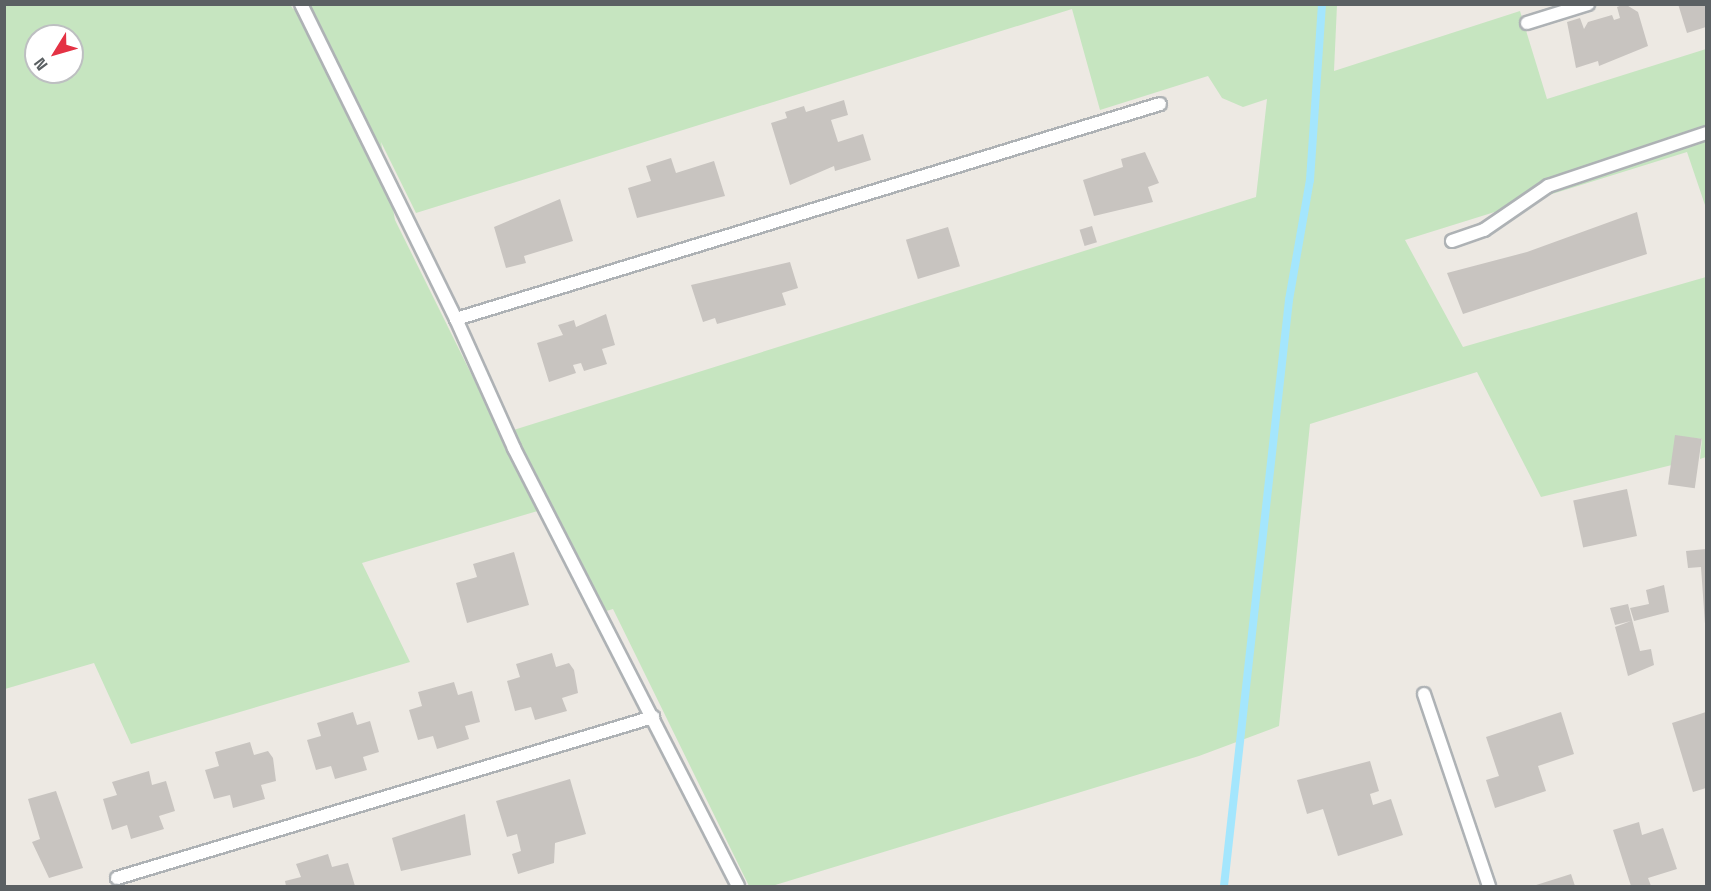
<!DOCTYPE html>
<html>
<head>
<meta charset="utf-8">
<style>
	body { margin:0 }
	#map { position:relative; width:1711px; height:891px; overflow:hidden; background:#ede9e3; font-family:"Space Grotesk",sans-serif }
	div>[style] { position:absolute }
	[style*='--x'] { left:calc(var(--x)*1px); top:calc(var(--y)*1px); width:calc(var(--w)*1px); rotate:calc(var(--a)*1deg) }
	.green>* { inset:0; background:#c6e5c0 }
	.stream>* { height:8px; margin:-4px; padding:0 4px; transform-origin:4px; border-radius:4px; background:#a4e6fd }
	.building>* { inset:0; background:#c8c4c0; transform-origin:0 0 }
	.roads { filter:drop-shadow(2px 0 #aeb2b5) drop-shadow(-2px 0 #aeb2b5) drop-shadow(0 2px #aeb2b5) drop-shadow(0 -2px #aeb2b5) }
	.service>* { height:12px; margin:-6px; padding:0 6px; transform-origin:6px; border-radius:6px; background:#fff }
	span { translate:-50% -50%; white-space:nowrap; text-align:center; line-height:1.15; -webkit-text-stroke:4.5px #fff; paint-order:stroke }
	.frame { position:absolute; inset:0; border:6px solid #5b6063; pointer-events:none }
	.north { position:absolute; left:24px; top:24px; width:60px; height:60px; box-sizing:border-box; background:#fff; border:2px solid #bdbfc1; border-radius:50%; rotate:233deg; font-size:16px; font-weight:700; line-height:24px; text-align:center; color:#5b6063 }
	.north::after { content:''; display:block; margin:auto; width:21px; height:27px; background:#e43244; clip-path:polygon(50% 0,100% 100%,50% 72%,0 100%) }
</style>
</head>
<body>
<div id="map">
	<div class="green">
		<div style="clip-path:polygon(evenodd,290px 4px,293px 9px,307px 4px,1337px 5px,1334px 71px,1520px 11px,1547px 99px,1706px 49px,1706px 208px,1687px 152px,1405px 240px,1463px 347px,1706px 277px,1706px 457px,1700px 459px,1702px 439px,1676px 436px,1672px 465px,1541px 497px,1477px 372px,1310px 424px,1279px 726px,1199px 756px,772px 886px,749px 886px,613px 609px,593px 615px,541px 510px,362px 563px,410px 662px,131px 744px,94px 663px,5px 689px,5px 5px,290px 4px,1072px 9px,1100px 110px,1208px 76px,1222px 98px,1243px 107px,1267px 99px,1256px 197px,501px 434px,395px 220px,381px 142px,416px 213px,1072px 9px,290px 4px,36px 36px,72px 36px,72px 72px,36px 72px,36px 36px)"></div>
	</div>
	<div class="stream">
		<div style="--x:1224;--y:886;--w:590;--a:-83.67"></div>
		<div style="--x:1289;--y:300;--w:122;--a:-80.1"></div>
		<div style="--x:1310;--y:180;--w:176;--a:-86.1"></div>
	</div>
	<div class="building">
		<div style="clip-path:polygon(1625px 4px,1638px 12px,1648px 46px,1599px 66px,1598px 61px,1576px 68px,1567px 22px,1580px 18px,1584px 29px,1588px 22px,1612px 15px,1614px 20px,1620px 18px,1617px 7px)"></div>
		<div style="clip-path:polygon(1678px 4px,1706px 4px,1706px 27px,1687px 33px)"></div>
		<div style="clip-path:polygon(844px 100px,848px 115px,831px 120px,838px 142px,863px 134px,871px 160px,835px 171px,834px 166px,790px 185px,771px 123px,787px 118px,785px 112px,804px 106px,806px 112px)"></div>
		<div style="clip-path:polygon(1145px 152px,1159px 183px,1148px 187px,1153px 202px,1094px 216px,1083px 180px,1123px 167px,1121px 159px)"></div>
		<div style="clip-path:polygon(671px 158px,676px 173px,714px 161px,725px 196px,637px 218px,628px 188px,651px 181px,646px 166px)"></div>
		<div style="clip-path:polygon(560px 199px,573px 241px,524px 256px,526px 263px,506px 268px,494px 227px)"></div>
		<div style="clip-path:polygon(1637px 212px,1647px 254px,1463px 314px,1447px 273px,1527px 252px)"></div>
		<div style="left:1092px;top:226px;width:17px;height:13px;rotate:73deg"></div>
		<div style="left:948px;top:227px;width:41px;height:44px;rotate:73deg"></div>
		<div style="clip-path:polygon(790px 262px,798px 288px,782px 293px,786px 305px,717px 324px,715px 318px,703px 322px,691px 285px)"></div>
		<div style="clip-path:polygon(606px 314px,615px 345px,602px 349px,607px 364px,584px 371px,581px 363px,573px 365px,576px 373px,549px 382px,537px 343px,563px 335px,558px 325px,574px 320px,576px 327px)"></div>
		<div style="left:1675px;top:435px;width:27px;height:50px;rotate:8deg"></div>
		<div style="left:1627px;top:489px;width:48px;height:55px;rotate:78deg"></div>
		<div style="clip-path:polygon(1706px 549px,1706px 624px,1705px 624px,1701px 567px,1688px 568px,1686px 551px)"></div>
		<div style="clip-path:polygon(514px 552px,529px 605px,467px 623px,456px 583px,477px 577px,473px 564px)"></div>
		<div style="clip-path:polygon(1664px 585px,1669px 612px,1634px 621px,1630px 608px,1649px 604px,1646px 590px)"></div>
		<div style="clip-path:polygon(1628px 604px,1640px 651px,1651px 649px,1654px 665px,1628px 676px,1615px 627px,1631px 621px,1615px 625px,1610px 608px)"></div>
		<div style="clip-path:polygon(552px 653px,556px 667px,569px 663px,574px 670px,578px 693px,562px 698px,567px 711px,535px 720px,531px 707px,515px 711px,507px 681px,520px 677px,516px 664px)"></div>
		<div style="clip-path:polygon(454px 682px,458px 695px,472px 691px,480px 722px,465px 726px,469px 739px,437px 749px,433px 736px,418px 740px,409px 710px,422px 706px,418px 692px)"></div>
		<div style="clip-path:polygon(353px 712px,357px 725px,370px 721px,379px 752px,363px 757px,367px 770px,335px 779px,331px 766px,316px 770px,307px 740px,321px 736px,317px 723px)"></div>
		<div style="clip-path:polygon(1561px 712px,1574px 754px,1538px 766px,1546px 791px,1495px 808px,1486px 780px,1499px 776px,1486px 737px)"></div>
		<div style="clip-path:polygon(1706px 712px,1706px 788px,1693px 792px,1672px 723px)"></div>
		<div style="clip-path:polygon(250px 742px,254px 755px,268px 751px,273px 758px,276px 781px,261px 785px,265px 799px,233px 808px,230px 795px,214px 799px,205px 770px,219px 766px,215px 752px)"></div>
		<div style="clip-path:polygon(1370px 761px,1379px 791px,1370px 794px,1373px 805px,1391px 799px,1403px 835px,1338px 856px,1323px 809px,1307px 814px,1297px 780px)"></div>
		<div style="clip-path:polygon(149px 771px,152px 785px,166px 781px,175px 811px,159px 816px,164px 829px,131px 839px,127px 825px,112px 830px,103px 799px,117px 795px,112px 782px)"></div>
		<div style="clip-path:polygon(570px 779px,586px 834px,555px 843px,554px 863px,518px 874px,512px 854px,521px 851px,517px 834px,507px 837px,496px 801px)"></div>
		<div style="clip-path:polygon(56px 791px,83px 868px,49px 878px,32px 842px,40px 839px,28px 799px)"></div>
		<div style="clip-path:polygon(465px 814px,471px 855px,401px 871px,392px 838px)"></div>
		<div style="clip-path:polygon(1639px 822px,1642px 835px,1663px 828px,1677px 869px,1648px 878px,1651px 886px,1631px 886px,1613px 830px)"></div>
		<div style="clip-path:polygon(328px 854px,332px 867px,348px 863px,355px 886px,286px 886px,285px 881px,301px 877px,296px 864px)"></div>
		<div style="clip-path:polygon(1571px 874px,1575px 886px,1533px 886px)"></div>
	</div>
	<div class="roads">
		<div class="service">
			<div style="--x:301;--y:4;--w:351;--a:63.8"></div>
			<div style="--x:1527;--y:23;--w:64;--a:-17.3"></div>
			<div style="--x:1452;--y:241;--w:34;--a:-19"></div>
			<div style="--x:1484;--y:230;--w:78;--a:-34.5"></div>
			<div style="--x:1548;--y:186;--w:167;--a:-18.5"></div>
			<div style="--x:1424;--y:694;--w:203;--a:71.3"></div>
			<div style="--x:117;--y:878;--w:560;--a:-16.72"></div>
			<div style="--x:738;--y:886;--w:492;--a:-117.1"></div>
			<div style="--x:514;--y:448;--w:141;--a:-114.2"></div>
			<div style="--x:456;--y:319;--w:736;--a:-16.98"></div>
		</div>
	</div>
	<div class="frame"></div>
	<div class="north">N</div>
</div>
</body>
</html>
